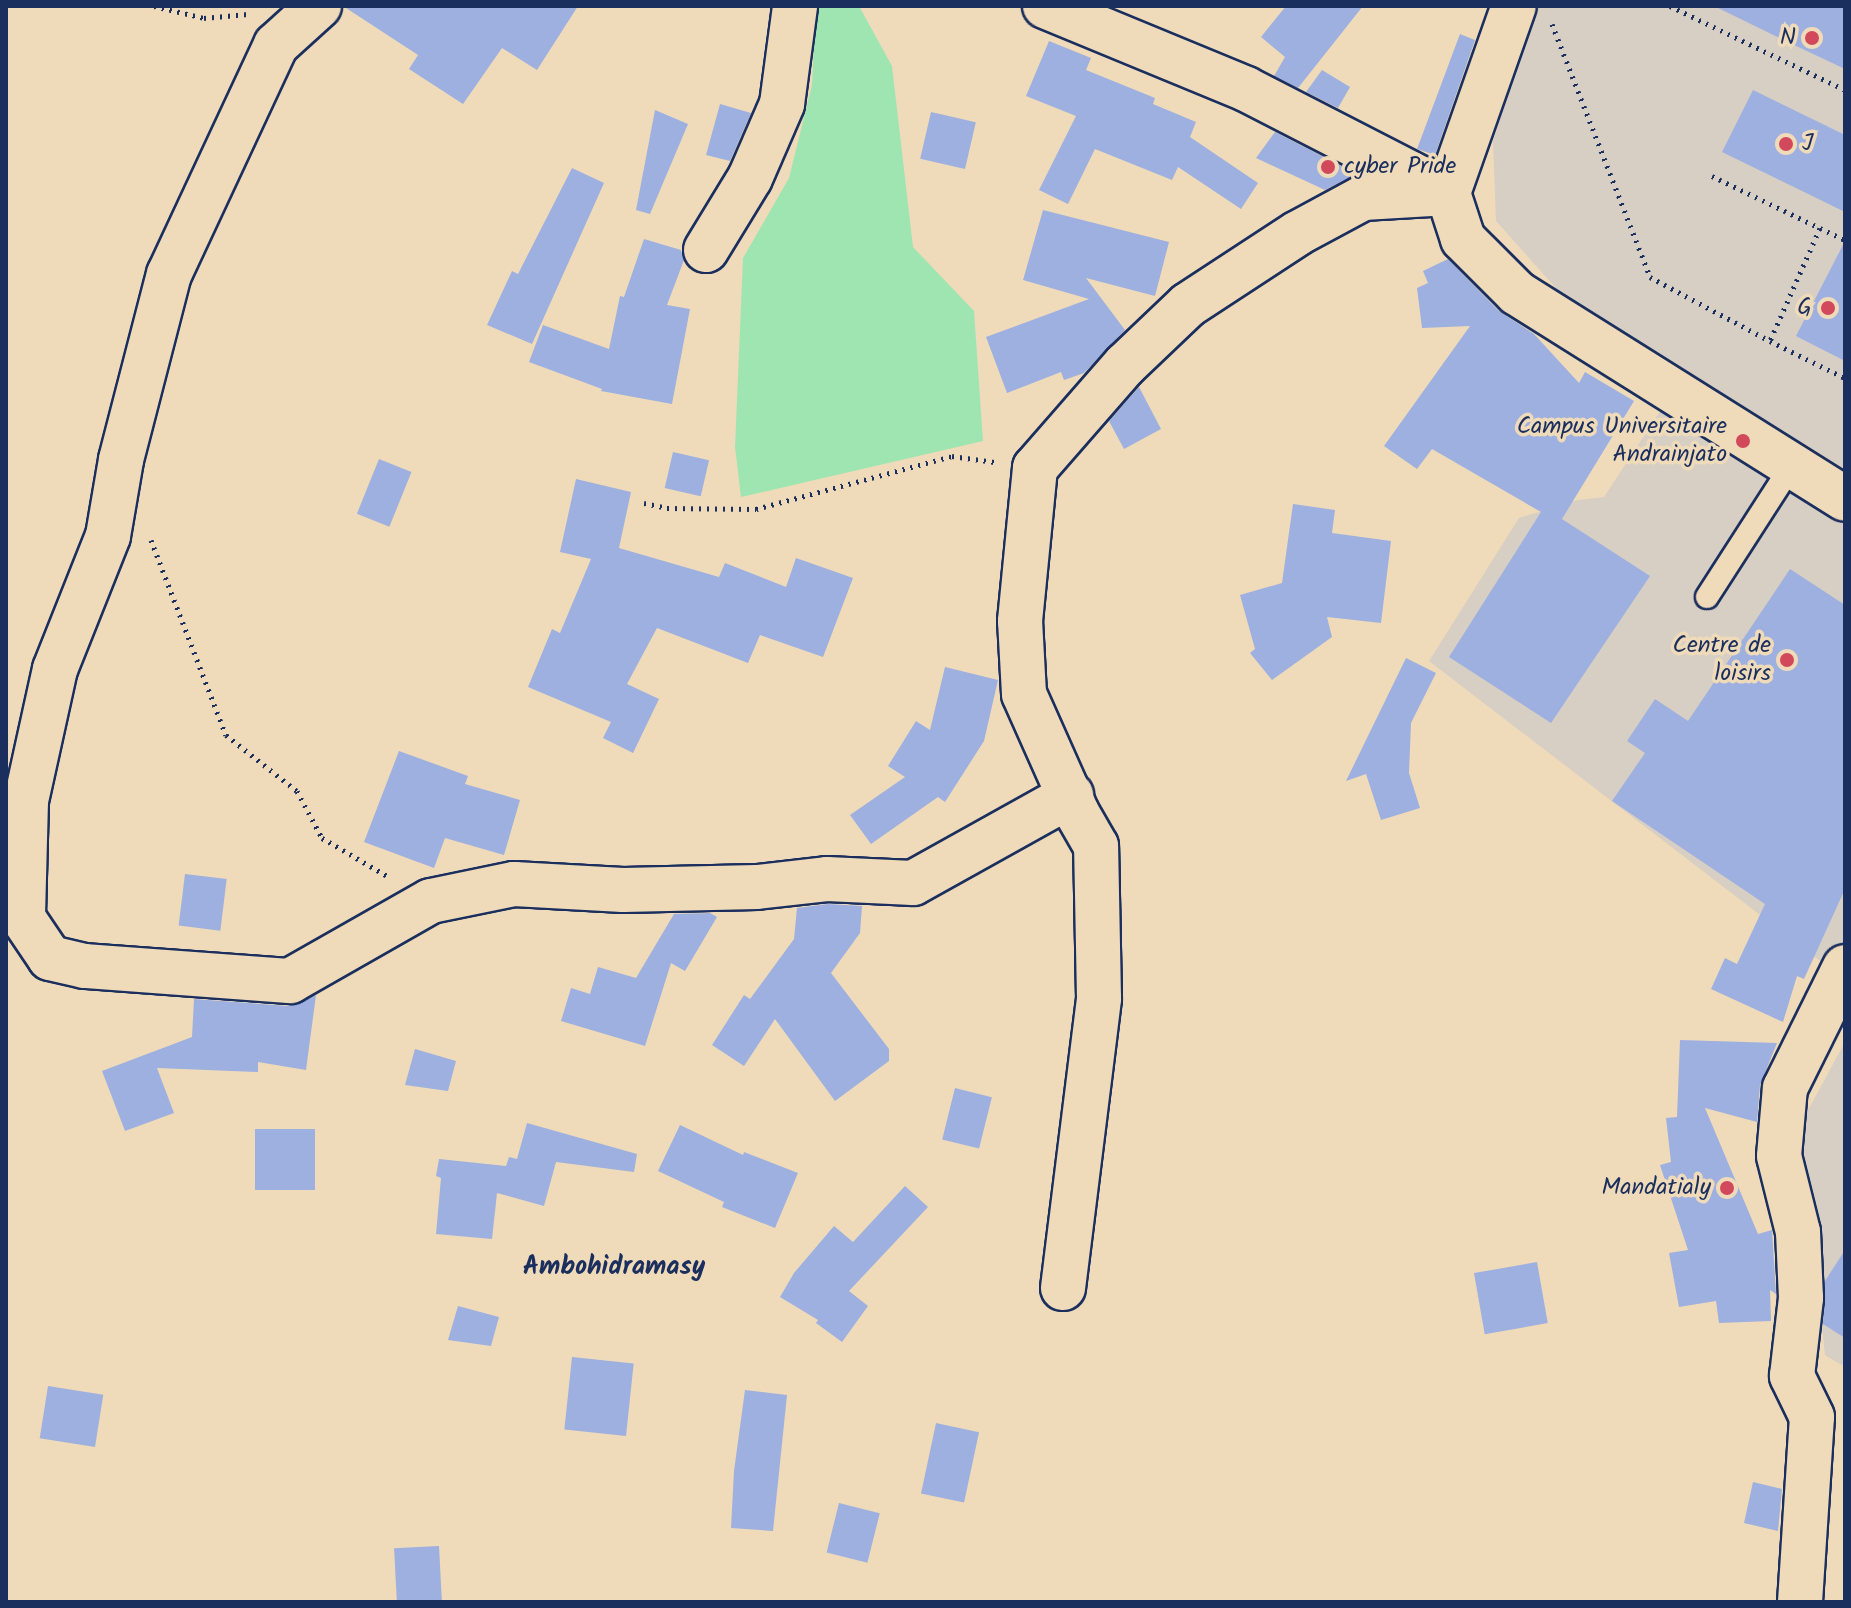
<!DOCTYPE html>
<html>
<head>
<meta charset="utf-8">
<style>
	body { margin:0 }
	#map { position:relative; width:1851px; height:1608px; overflow:hidden; background:#efdbb9; font-family:Kalam,sans-serif }
	div>[style] { position:absolute }
	[style*='--x'] { left:calc(var(--x)*1px); top:calc(var(--y)*1px); width:calc(var(--w)*1px); rotate:calc(var(--a)*1deg) }
	.built>* { inset:0; background:#d7cec4 }
	.green>* { inset:0; background:#9fe5b2 }
	.building>* { inset:0; background:#9eb0df; transform-origin:0 0 }
	.path>* { height:5px; margin-top:-2.5px; transform-origin:0; background:repeating-linear-gradient(90deg,#1b2f5e 0 2px,transparent 0 8px) }
	.roads { filter:drop-shadow(2px 0 #1b2f5e) drop-shadow(-2px 0 #1b2f5e) drop-shadow(0 2px #1b2f5e) drop-shadow(0 -2px #1b2f5e) }
	.service>* { height:22px; margin:-11px; padding:0 11px; transform-origin:11px; border-radius:11px; background:#efdbb9 }
	.minor>* { height:44px; margin:-22px; padding:0 22px; transform-origin:22px; border-radius:22px; background:#efdbb9 }
	.dots>* { width:22px; height:22px; translate:-50% -50%; box-sizing:border-box; border:4px solid #efdbb9; border-radius:50% }
	span { translate:-50% -50%; white-space:nowrap; text-align:center; line-height:1.15; -webkit-text-stroke:7px #efdbb9; paint-order:stroke }
	.poi-label { font-size:24px; color:#1b2f5e }
	.right { translate:-100% -50%; text-align:right }
	.left { translate:0 -50%; text-align:left }
	.neighbourhood-label { font-size:26px; color:#1b2f5e; font-weight:700 }
	.frame { position:absolute; inset:0; border:8px solid #1b2f5e; pointer-events:none }
</style>
</head>
<body>
<div id="map">
	<div class="built">
		<div style="clip-path:polygon(1536px 6px,1845px 6px,1845px 980px,1429px 661px,1519px 518px,1578px 500px,1604px 497px,1678px 384px,1580px 315px,1496px 221px,1493px 141px)"></div>
		<div style="clip-path:polygon(1845px 1042px,1845px 1367px,1825px 1355px,1801px 1123px)"></div>
	</div>
	<div class="green">
		<div style="clip-path:polygon(816px 6px,859px 6px,892px 66px,913px 247px,974px 311px,983px 441px,741px 497px,735px 447px,743px 258px,789px 178px,812px 85px)"></div>
	</div>
	<div class="building">
		<div style="clip-path:polygon(343px 6px,578px 6px,537px 70px,502px 48px,463px 104px,409px 69px,418px 55px)"></div>
		<div style="clip-path:polygon(1286px 6px,1363px 6px,1298px 88px,1274px 76px,1285px 57px,1261px 37px)"></div>
		<div style="clip-path:polygon(1714px 6px,1845px 6px,1845px 69px,1792px 44px)"></div>
		<div style="clip-path:polygon(1460px 34px,1475px 40px,1435px 155px,1417px 149px)"></div>
		<div style="clip-path:polygon(1049px 41px,1091px 58px,1086px 70px,1155px 98px,1153px 104px,1196px 122px,1190px 137px,1258px 183px,1241px 209px,1178px 167px,1172px 180px,1095px 149px,1068px 204px,1039px 190px,1076px 116px,1026px 96px)"></div>
		<div style="clip-path:polygon(1322px 70px,1350px 87px,1338px 108px,1306px 92px)"></div>
		<div style="clip-path:polygon(1753px 90px,1845px 135px,1845px 212px,1722px 152px)"></div>
		<div style="clip-path:polygon(720px 104px,751px 113px,730px 161px,706px 155px)"></div>
		<div style="clip-path:polygon(655px 110px,688px 124px,650px 214px,636px 210px)"></div>
		<div style="left:931px;top:112px;width:46px;height:48px;rotate:13deg"></div>
		<div style="clip-path:polygon(1275px 132px,1357px 174px,1325px 190px,1256px 158px)"></div>
		<div style="clip-path:polygon(572px 168px,604px 183px,532px 344px,487px 325px,512px 271px,518px 274px)"></div>
		<div style="clip-path:polygon(1043px 210px,1169px 242px,1155px 296px,1086px 278px,1125px 330px,1084px 373px,1064px 380px,1061px 372px,1007px 393px,986px 337px,1089px 299px,1023px 280px)"></div>
		<div style="clip-path:polygon(644px 239px,681px 250px,684px 260px,667px 305px,690px 309px,672px 404px,601px 391px,602px 389px,529px 362px,543px 325px,609px 349px,620px 296px,624px 297px)"></div>
		<div style="clip-path:polygon(1845px 241px,1845px 361px,1796px 336px)"></div>
		<div style="clip-path:polygon(1448px 259px,1499px 311px,1534px 334px,1579px 383px,1585px 372px,1634px 401px,1562px 519px,1650px 576px,1551px 723px,1449px 657px,1541px 512px,1432px 449px,1417px 469px,1384px 446px,1470px 326px,1422px 328px,1417px 288px,1428px 283px,1423px 271px)"></div>
		<div style="clip-path:polygon(1139px 387px,1161px 429px,1124px 449px,1109px 421px)"></div>
		<div style="left:673px;top:452px;width:37px;height:37px;rotate:13deg"></div>
		<div style="left:379px;top:459px;width:35px;height:59px;rotate:22deg"></div>
		<div style="clip-path:polygon(576px 479px,631px 492px,619px 548px,719px 577px,725px 563px,786px 587px,796px 558px,853px 578px,823px 657px,760px 635px,748px 663px,657px 628px,627px 684px,659px 699px,633px 753px,603px 738px,611px 722px,528px 687px,552px 629px,560px 633px,591px 559px,560px 552px)"></div>
		<div style="clip-path:polygon(1293px 504px,1335px 510px,1332px 533px,1391px 541px,1381px 623px,1327px 617px,1332px 637px,1272px 680px,1250px 653px,1255px 649px,1240px 595px,1282px 583px)"></div>
		<div style="clip-path:polygon(1790px 569px,1845px 605px,1845px 889px,1804px 979px,1797px 976px,1783px 1022px,1711px 989px,1725px 958px,1737px 964px,1765px 904px,1612px 801px,1645px 753px,1627px 741px,1655px 699px,1688px 721px)"></div>
		<div style="clip-path:polygon(1406px 658px,1436px 673px,1411px 723px,1409px 773px,1420px 808px,1381px 820px,1366px 774px,1346px 781px)"></div>
		<div style="clip-path:polygon(945px 667px,998px 680px,984px 741px,945px 802px,938px 797px,871px 844px,850px 815px,905px 777px,888px 766px,916px 721px,930px 730px)"></div>
		<div style="clip-path:polygon(399px 751px,468px 776px,465px 784px,520px 800px,504px 855px,445px 838px,434px 868px,364px 842px)"></div>
		<div style="left:185px;top:874px;width:42px;height:52px;rotate:7deg"></div>
		<div style="clip-path:polygon(828px 904px,862px 906px,860px 933px,831px 973px,889px 1049px,889px 1061px,835px 1101px,775px 1019px,744px 1066px,712px 1045px,744px 995px,750px 999px,794px 939px,797px 908px)"></div>
		<div style="clip-path:polygon(710px 913px,717px 917px,685px 971px,671px 963px,645px 1046px,561px 1021px,571px 988px,590px 994px,598px 967px,636px 978px,674px 914px)"></div>
		<div style="clip-path:polygon(316px 995px,306px 1070px,258px 1062px,258px 1072px,157px 1068px,174px 1113px,125px 1131px,102px 1071px,192px 1037px,194px 999px,288px 1006px)"></div>
		<div style="clip-path:polygon(1680px 1040px,1777px 1043px,1760px 1085px,1757px 1122px,1705px 1108px,1758px 1234px,1772px 1230px,1776px 1294px,1770px 1290px,1771px 1321px,1719px 1323px,1716px 1301px,1679px 1307px,1669px 1253px,1688px 1250px,1660px 1165px,1671px 1162px,1666px 1118px,1677px 1117px)"></div>
		<div style="clip-path:polygon(415px 1049px,456px 1061px,448px 1091px,405px 1085px)"></div>
		<div style="left:955px;top:1088px;width:38px;height:53px;rotate:14deg"></div>
		<div style="clip-path:polygon(527px 1123px,637px 1154px,634px 1172px,556px 1162px,544px 1206px,497px 1193px,492px 1239px,436px 1234px,441px 1178px,436px 1176px,439px 1159px,506px 1166px,509px 1157px,517px 1159px)"></div>
		<div style="clip-path:polygon(680px 1125px,743px 1155px,744px 1152px,798px 1173px,775px 1228px,722px 1207px,724px 1202px,658px 1171px)"></div>
		<div style="left:255px;top:1129px;width:60px;height:61px"></div>
		<div style="clip-path:polygon(905px 1186px,928px 1207px,849px 1291px,868px 1306px,842px 1342px,816px 1323px,818px 1320px,780px 1297px,794px 1273px,834px 1226px,853px 1242px)"></div>
		<div style="clip-path:polygon(1845px 1250px,1845px 1338px,1823px 1324px,1825px 1281px)"></div>
		<div style="left:1537px;top:1262px;width:62px;height:64px;rotate:80deg"></div>
		<div style="clip-path:polygon(458px 1306px,499px 1317px,491px 1346px,448px 1340px)"></div>
		<div style="left:572px;top:1357px;width:62px;height:73px;rotate:6deg"></div>
		<div style="left:48px;top:1386px;width:56px;height:53px;rotate:9deg"></div>
		<div style="clip-path:polygon(745px 1390px,787px 1395px,773px 1531px,731px 1528px,734px 1471px)"></div>
		<div style="left:936px;top:1423px;width:44px;height:72px;rotate:12deg"></div>
		<div style="clip-path:polygon(1753px 1482px,1782px 1489px,1778px 1531px,1744px 1523px)"></div>
		<div style="left:839px;top:1503px;width:42px;height:51px;rotate:14deg"></div>
		<div style="left:439px;top:1546px;width:56px;height:45px;rotate:87deg"></div>
	</div>
	<div class="path">
		<div style="--x:154;--y:6;--w:51;--a:13.5"></div>
		<div style="--x:204;--y:18;--w:44;--a:-5.2"></div>
		<div style="--x:1670;--y:6;--w:194;--a:25.6"></div>
		<div style="--x:1552;--y:24;--w:271;--a:68.8"></div>
		<div style="--x:1650;--y:277;--w:136;--a:28.1"></div>
		<div style="--x:1712;--y:176;--w:148;--a:25.7"></div>
		<div style="--x:1820;--y:228;--w:124;--a:113.9"></div>
		<div style="--x:1770;--y:341;--w:84;--a:26.3"></div>
		<div style="--x:644;--y:503;--w:24;--a:12"></div>
		<div style="--x:667;--y:508;--w:89;--a:0.6"></div>
		<div style="--x:756;--y:509;--w:203;--a:-15.1"></div>
		<div style="--x:952;--y:456;--w:43;--a:7.9"></div>
		<div style="--x:151;--y:540;--w:209;--a:69"></div>
		<div style="--x:226;--y:735;--w:90;--a:38.3"></div>
		<div style="--x:297;--y:791;--w:53;--a:62"></div>
		<div style="--x:322;--y:838;--w:78;--a:30.2"></div>
	</div>
	<div class="roads">
		<div class="service">
			<div style="--x:1707;--y:597;--w:157;--a:-57.2"></div>
		</div>
		<div class="minor">
			<div style="--x:319;--y:6;--w:58;--a:137.8"></div>
			<div style="--x:276;--y:45;--w:253;--a:115"></div>
			<div style="--x:169;--y:274;--w:192;--a:104.5"></div>
			<div style="--x:121;--y:460;--w:77;--a:99.7"></div>
			<div style="--x:108;--y:536;--w:143;--a:111.7"></div>
			<div style="--x:55;--y:669;--w:135;--a:102.4"></div>
			<div style="--x:26;--y:801;--w:117;--a:91.5"></div>
			<div style="--x:23;--y:918;--w:48;--a:56"></div>
			<div style="--x:50;--y:958;--w:36;--a:13"></div>
			<div style="--x:85;--y:966;--w:206;--a:4.2"></div>
			<div style="--x:290;--y:981;--w:162;--a:-29.6"></div>
			<div style="--x:431;--y:901;--w:85;--a:-11.6"></div>
			<div style="--x:514;--y:884;--w:109;--a:3.2"></div>
			<div style="--x:623;--y:890;--w:134;--a:-1.3"></div>
			<div style="--x:757;--y:887;--w:70;--a:-6.5"></div>
			<div style="--x:827;--y:879;--w:86;--a:2.7"></div>
			<div style="--x:913;--y:883;--w:181;--a:-29.1"></div>
			<div style="--x:1045;--y:6;--w:217;--a:22.4"></div>
			<div style="--x:1246;--y:89;--w:227;--a:27.2"></div>
			<div style="--x:1448;--y:193;--w:48;--a:71.9"></div>
			<div style="--x:1463;--y:239;--w:76;--a:45"></div>
			<div style="--x:1517;--y:293;--w:387;--a:32.1"></div>
			<div style="--x:706;--y:250;--w:84;--a:-58.6"></div>
			<div style="--x:750;--y:178;--w:81;--a:-66.6"></div>
			<div style="--x:782;--y:104;--w:99;--a:-82.4"></div>
			<div style="--x:1063;--y:1288;--w:292;--a:-82.9"></div>
			<div style="--x:1099;--y:998;--w:152;--a:-91.1"></div>
			<div style="--x:1096;--y:846;--w:38;--a:-120"></div>
			<div style="--x:1077;--y:813;--w:130;--a:-114"></div>
			<div style="--x:1024;--y:694;--w:73;--a:-93.1"></div>
			<div style="--x:1020;--y:621;--w:154;--a:-84.4"></div>
			<div style="--x:1035;--y:468;--w:137;--a:-48.9"></div>
			<div style="--x:1125;--y:365;--w:87;--a:-43.6"></div>
			<div style="--x:1188;--y:305;--w:131;--a:-33.2"></div>
			<div style="--x:1298;--y:233;--w:74;--a:-28.3"></div>
			<div style="--x:1363;--y:198;--w:85;--a:-3.4"></div>
			<div style="--x:1448;--y:193;--w:198;--a:-70.6"></div>
			<div style="--x:1800;--y:1602;--w:185;--a:-86.3"></div>
			<div style="--x:1812;--y:1417;--w:46;--a:-116"></div>
			<div style="--x:1792;--y:1376;--w:79;--a:-83.4"></div>
			<div style="--x:1801;--y:1298;--w:66;--a:-92.6"></div>
			<div style="--x:1798;--y:1232;--w:78;--a:-104"></div>
			<div style="--x:1779;--y:1156;--w:68;--a:-85"></div>
			<div style="--x:1785;--y:1088;--w:135;--a:-63.6"></div>
		</div>
	</div>
	<div class="dots">
		<div style="left:1812px;top:38px;background:#d1495b"></div>
		<div style="left:1786px;top:144px;background:#d1495b"></div>
		<div style="left:1328px;top:167px;background:#d1495b"></div>
		<div style="left:1828px;top:308px;background:#d1495b"></div>
		<div style="left:1743px;top:441px;background:#d1495b"></div>
		<div style="left:1787px;top:660px;background:#d1495b"></div>
		<div style="left:1727px;top:1188px;background:#d1495b"></div>
	</div>
	<div class="poi-label">
		<span class="right" style="left:1796px;top:38px">N</span>
		<span class="left" style="left:1802px;top:144px">J</span>
		<span class="left" style="left:1344px;top:167px">cyber Pride</span>
		<span class="right" style="left:1812px;top:308px">G</span>
		<span class="right" style="left:1727px;top:441px">Campus Universitaire<br>Andrainjato</span>
		<span class="right" style="left:1771px;top:660px">Centre de<br>loisirs</span>
		<span class="right" style="left:1711px;top:1188px">Mandatialy</span>
	</div>
	<div class="neighbourhood-label">
		<span style="left:614px;top:1268px">Ambohidramasy</span>
	</div>
	<div class="frame"></div>
</div>
</body>
</html>
